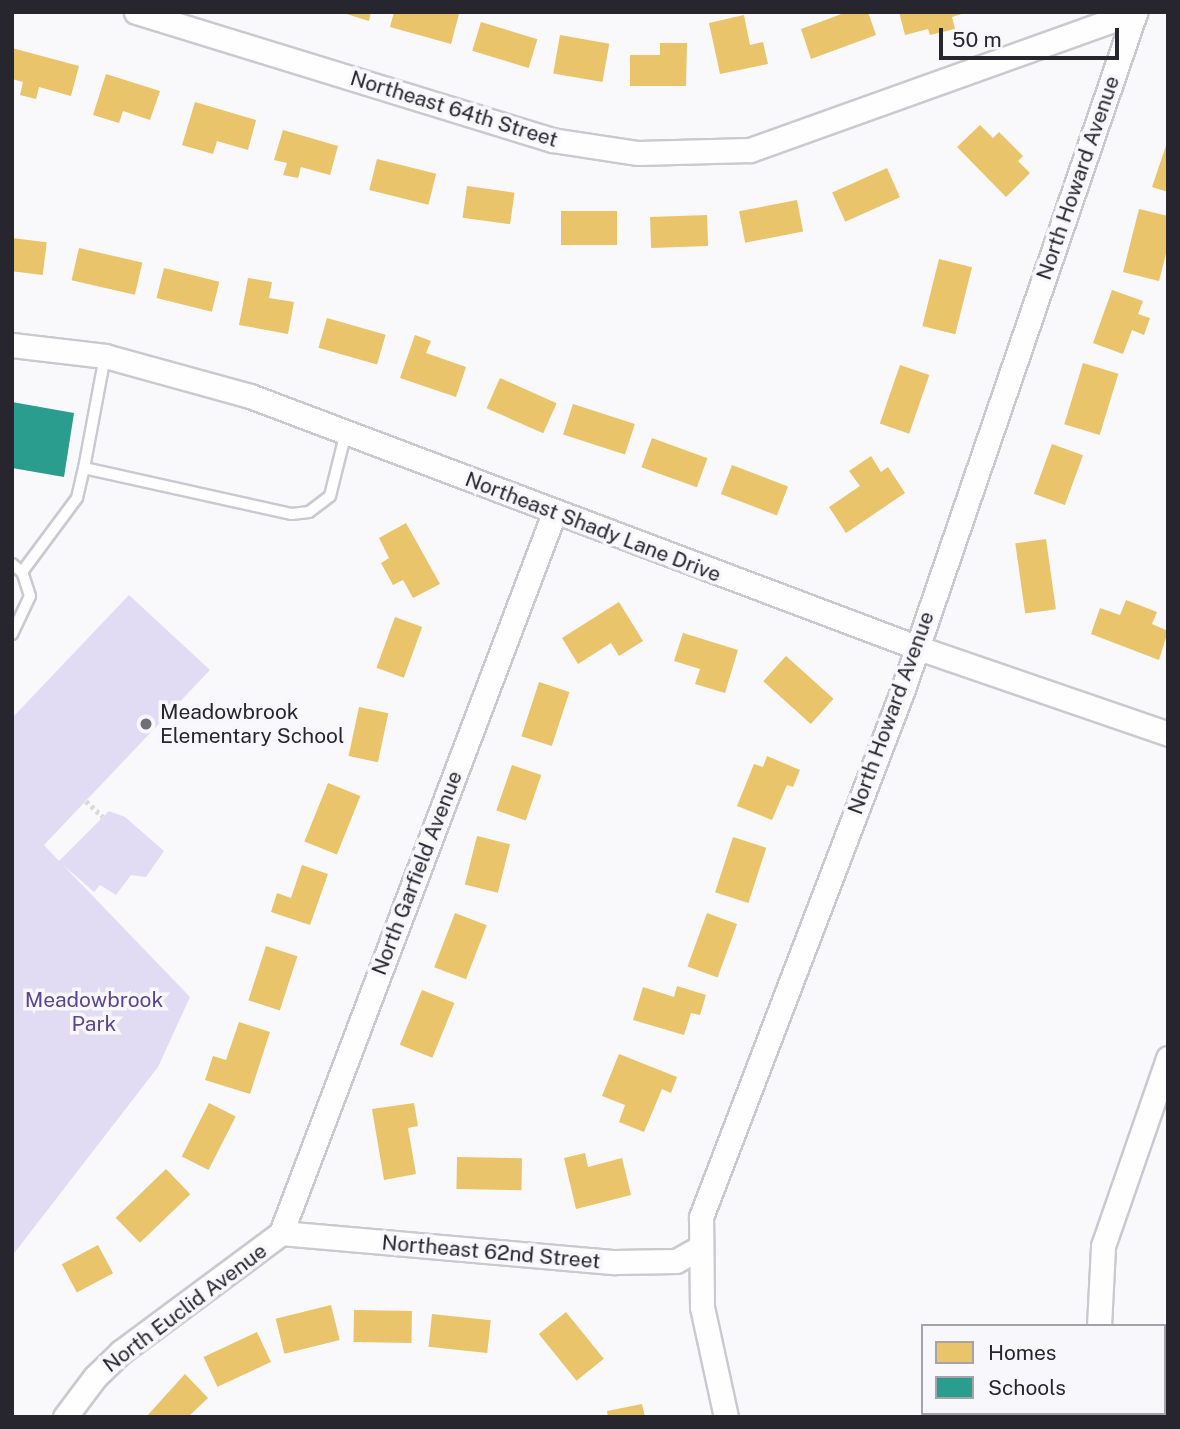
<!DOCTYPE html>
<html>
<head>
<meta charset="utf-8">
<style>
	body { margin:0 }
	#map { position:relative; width:1180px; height:1429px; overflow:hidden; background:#f9f8fb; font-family:"Public Sans",sans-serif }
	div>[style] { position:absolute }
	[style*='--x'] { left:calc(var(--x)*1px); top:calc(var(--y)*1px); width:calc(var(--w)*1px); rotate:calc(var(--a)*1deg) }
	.green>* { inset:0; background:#e1dcf4 }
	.homes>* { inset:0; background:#e9c46a; transform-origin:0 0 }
	.schools>* { inset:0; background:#2a9d8f }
	.path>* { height:4.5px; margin-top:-2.25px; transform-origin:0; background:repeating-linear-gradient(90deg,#d9d9da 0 3.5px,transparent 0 7px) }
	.roads { filter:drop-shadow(2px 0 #cbc9d0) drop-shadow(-2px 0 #cbc9d0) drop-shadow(0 2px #cbc9d0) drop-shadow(0 -2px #cbc9d0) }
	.service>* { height:10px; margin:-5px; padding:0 5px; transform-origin:5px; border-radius:5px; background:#fefefe }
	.minor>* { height:23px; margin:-11.5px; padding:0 11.5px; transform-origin:11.5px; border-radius:11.5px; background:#fefefe }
	.dots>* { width:19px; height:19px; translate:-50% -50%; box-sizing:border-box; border:4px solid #f8f7fc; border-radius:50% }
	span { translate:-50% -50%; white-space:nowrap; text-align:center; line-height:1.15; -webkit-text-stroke:7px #f8f7fc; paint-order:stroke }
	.street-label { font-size:21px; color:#27252e }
	.poi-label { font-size:21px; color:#27252e }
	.left { translate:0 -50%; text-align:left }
	.park-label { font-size:21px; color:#5b4590 }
	.frame { position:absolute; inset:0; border:14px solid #27252e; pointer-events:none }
	.legend { position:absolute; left:921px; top:1324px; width:245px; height:91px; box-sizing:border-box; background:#f8f7fc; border:2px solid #a4a3aa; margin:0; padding:9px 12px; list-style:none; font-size:21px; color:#27252e }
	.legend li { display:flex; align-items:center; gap:14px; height:35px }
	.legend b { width:35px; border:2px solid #a4a3aa }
	.scale { position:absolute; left:939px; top:28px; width:180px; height:32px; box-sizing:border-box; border:4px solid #27252e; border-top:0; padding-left:9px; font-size:21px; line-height:24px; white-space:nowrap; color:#27252e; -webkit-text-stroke:5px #f8f7fc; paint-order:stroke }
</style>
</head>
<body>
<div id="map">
	<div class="green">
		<div style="clip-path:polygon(129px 595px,210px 670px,44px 845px,59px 861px,109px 811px,125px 817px,164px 851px,146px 877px,131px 875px,116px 895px,100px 885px,94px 892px,62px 864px,190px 997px,158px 1067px,12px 1256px,12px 718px)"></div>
	</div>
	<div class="homes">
		<div style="clip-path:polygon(340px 12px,371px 12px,369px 21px)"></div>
		<div style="clip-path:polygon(394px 12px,459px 14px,451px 44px,390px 27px)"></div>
		<div style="clip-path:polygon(847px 12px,868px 12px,876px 35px,811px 59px,801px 29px)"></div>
		<div style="clip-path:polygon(899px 12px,965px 12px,965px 13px,952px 17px,955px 29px,930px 35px,928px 29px,905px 35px)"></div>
		<div style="clip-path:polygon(744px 15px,750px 45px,763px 42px,768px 64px,720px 74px,709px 23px)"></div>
		<div style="left:481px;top:22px;width:59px;height:30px;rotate:17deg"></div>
		<div style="left:560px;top:35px;width:50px;height:39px;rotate:10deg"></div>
		<div style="clip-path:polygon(660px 43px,687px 43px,686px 86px,630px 86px,630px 55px,660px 55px)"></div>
		<div style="clip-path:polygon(12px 48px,79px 66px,71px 96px,39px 87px,36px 99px,20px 95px,23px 82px,12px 79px)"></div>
		<div style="clip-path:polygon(106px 74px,160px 91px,150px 120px,123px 111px,119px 123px,93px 115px)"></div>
		<div style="clip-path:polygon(195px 102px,256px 120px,248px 150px,217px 141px,213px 154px,182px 145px)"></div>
		<div style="clip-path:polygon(980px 125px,993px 138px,999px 132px,1023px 156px,1018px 161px,1030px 173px,1006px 197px,957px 147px)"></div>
		<div style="clip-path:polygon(283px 130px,338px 146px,330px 175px,301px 167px,298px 178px,283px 175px,287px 163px,274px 160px)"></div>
		<div style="clip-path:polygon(1168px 140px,1168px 192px,1152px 187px)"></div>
		<div style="left:377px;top:159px;width:61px;height:32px;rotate:14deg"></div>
		<div style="left:887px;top:168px;width:32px;height:60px;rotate:66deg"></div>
		<div style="left:467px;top:186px;width:48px;height:32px;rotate:8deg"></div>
		<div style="left:797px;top:200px;width:32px;height:59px;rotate:79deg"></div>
		<div style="clip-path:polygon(1139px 209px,1168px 216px,1168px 246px,1159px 281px,1123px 272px)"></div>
		<div style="left:561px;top:211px;width:56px;height:34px"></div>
		<div style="left:707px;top:215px;width:31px;height:57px;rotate:88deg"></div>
		<div style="left:12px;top:238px;width:35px;height:33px;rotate:7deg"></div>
		<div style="left:79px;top:248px;width:65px;height:33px;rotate:13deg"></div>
		<div style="left:939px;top:259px;width:34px;height:69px;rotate:14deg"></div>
		<div style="left:164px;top:268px;width:57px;height:31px;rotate:14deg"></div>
		<div style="clip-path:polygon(248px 278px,272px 282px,269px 298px,294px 302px,288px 334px,239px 325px)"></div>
		<div style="clip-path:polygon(1112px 290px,1143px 301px,1138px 314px,1150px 318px,1144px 335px,1132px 330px,1123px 354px,1093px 343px)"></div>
		<div style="left:327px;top:318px;width:61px;height:31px;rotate:16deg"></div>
		<div style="clip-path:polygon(415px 335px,431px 341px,426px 353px,466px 367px,456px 397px,400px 378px)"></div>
		<div style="left:1083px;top:363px;width:37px;height:64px;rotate:17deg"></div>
		<div style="left:900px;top:365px;width:31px;height:62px;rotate:19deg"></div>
		<div style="left:500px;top:378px;width:62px;height:33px;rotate:24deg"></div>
		<div style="left:573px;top:404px;width:65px;height:32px;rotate:18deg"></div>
		<div style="left:652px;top:438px;width:59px;height:31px;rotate:20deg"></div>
		<div style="left:1052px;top:444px;width:33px;height:53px;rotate:20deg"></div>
		<div style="clip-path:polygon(871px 456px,881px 472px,888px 467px,905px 493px,846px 533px,829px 507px,860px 486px,849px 471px)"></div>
		<div style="left:732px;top:465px;width:60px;height:31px;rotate:21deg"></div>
		<div style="clip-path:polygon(406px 523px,440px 584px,413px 598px,403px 580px,393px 585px,381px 563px,389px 558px,379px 538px)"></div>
		<div style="left:1046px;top:539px;width:71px;height:31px;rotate:82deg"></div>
		<div style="clip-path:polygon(1126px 600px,1157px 612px,1152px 624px,1168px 631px,1159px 660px,1091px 634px,1100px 608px,1120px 615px)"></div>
		<div style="clip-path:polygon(619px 602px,643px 641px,619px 656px,611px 643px,578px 664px,562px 638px)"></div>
		<div style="left:395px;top:617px;width:29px;height:54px;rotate:20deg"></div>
		<div style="clip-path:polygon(683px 633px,738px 650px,725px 693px,695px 684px,700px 669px,674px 661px)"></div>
		<div style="left:786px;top:656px;width:64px;height:34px;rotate:42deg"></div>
		<div style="left:539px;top:682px;width:32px;height:57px;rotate:18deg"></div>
		<div style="left:359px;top:707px;width:30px;height:50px;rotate:12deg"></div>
		<div style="clip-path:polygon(767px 756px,800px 770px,793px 787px,787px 785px,772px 820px,737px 806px,754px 764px,763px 767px)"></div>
		<div style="left:512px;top:765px;width:31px;height:48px;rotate:19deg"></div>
		<div style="left:328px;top:783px;width:35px;height:63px;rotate:22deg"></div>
		<div style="left:477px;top:836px;width:34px;height:50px;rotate:14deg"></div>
		<div style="left:733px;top:837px;width:35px;height:58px;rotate:18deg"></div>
		<div style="clip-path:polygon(302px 865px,328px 874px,310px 925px,271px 912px,277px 893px,291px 898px)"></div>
		<div style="left:455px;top:913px;width:34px;height:58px;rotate:21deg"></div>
		<div style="left:707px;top:913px;width:32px;height:57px;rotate:20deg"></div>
		<div style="left:266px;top:946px;width:33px;height:57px;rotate:18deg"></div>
		<div style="clip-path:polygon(677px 986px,706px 995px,700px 1015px,691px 1013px,684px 1035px,633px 1020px,643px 987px,674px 997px)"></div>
		<div style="left:422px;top:990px;width:35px;height:59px;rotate:22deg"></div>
		<div style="clip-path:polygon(239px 1022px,270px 1032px,250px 1094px,205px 1080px,213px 1056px,226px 1060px)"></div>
		<div style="clip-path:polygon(619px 1054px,677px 1077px,671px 1093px,662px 1089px,644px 1132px,619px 1122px,625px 1105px,602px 1096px)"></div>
		<div style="left:209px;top:1103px;width:30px;height:60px;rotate:27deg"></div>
		<div style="clip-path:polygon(414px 1103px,418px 1126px,408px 1128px,416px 1174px,384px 1180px,372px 1109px)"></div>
		<div style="clip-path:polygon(585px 1153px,588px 1167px,622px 1158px,631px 1195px,576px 1209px,564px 1158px)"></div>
		<div style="left:457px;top:1157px;width:65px;height:32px;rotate:1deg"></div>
		<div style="left:166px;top:1169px;width:35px;height:70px;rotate:46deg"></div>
		<div style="left:98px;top:1245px;width:32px;height:41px;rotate:62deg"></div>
		<div style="left:331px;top:1305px;width:36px;height:57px;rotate:76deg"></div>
		<div style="left:354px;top:1310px;width:58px;height:32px;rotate:1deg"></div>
		<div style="left:566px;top:1312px;width:60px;height:35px;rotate:51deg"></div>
		<div style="left:432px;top:1314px;width:59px;height:33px;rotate:6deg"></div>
		<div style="left:257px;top:1332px;width:33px;height:59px;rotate:65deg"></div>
		<div style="clip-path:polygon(185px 1374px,208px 1398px,188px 1417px,146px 1417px)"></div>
		<div style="clip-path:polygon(642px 1404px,645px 1417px,608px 1417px,607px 1411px)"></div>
	</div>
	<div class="schools">
		<div style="clip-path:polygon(12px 402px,74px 413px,64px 477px,12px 468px)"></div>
	</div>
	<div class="path">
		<div style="--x:86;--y:801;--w:23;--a:43"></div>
	</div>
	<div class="roads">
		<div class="service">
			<div style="--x:105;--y:356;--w:114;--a:100.6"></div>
			<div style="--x:84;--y:468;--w:213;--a:12.5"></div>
			<div style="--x:292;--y:514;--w:17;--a:-7"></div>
			<div style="--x:309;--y:512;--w:26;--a:-37"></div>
			<div style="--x:330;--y:496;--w:66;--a:-76"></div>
			<div style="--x:12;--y:564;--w:13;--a:39"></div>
			<div style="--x:22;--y:572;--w:92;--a:-53.4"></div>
			<div style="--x:77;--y:498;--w:31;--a:-77"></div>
			<div style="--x:12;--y:634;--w:42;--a:-64.7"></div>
			<div style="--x:30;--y:596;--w:25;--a:-108"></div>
		</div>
		<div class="minor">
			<div style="--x:136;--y:12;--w:435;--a:17.1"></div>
			<div style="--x:552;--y:140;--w:87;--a:8.6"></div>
			<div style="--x:638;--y:153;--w:112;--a:-1.5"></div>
			<div style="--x:750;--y:150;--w:409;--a:-19.7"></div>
			<div style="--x:12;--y:345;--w:94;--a:6.7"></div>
			<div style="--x:105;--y:356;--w:150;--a:15.4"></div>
			<div style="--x:250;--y:396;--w:712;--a:20.65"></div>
			<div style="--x:916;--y:647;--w:267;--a:19"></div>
			<div style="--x:281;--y:1233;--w:335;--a:5"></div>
			<div style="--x:615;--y:1262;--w:61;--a:-0.9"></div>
			<div style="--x:676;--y:1261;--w:25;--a:-29"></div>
			<div style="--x:1099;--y:1326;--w:80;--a:-87.1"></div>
			<div style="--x:1103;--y:1246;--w:199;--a:-70.9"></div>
			<div style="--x:1101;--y:1413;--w:4;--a:90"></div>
			<div style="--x:65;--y:1417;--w:50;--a:-53.1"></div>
			<div style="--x:95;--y:1377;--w:36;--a:-44"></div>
			<div style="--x:121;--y:1352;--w:199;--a:-36.6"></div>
			<div style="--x:281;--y:1233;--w:770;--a:-69.23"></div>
			<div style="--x:726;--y:1417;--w:113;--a:-102.3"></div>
			<div style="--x:702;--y:1307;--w:90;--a:-90.6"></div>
			<div style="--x:701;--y:1217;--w:565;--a:-69.06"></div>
			<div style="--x:903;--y:689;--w:715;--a:-71.06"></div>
		</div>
	</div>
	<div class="dots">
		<div style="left:146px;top:724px;background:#706f76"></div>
	</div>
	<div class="street-label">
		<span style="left:454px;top:109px;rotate:17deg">Northeast 64th Street</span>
		<span style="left:1078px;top:178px;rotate:-71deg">North Howard Avenue</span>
		<span style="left:593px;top:527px;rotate:21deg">Northeast Shady Lane Drive</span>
		<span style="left:891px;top:713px;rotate:-70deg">North Howard Avenue</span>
		<span style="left:417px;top:873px;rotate:-69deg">North Garfield Avenue</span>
		<span style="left:491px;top:1252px;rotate:5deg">Northeast 62nd Street</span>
		<span style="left:185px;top:1308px;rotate:-37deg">North Euclid Avenue</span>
	</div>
	<div class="poi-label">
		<span class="left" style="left:160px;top:724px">Meadowbrook<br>Elementary School</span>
	</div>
	<div class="park-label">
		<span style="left:94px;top:1012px">Meadowbrook<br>Park</span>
	</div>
	<div class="frame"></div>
	<ul class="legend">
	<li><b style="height:19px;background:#e9c46a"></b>Homes</li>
	<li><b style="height:19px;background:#2a9d8f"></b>Schools</li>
	</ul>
	<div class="scale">50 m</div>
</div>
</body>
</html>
